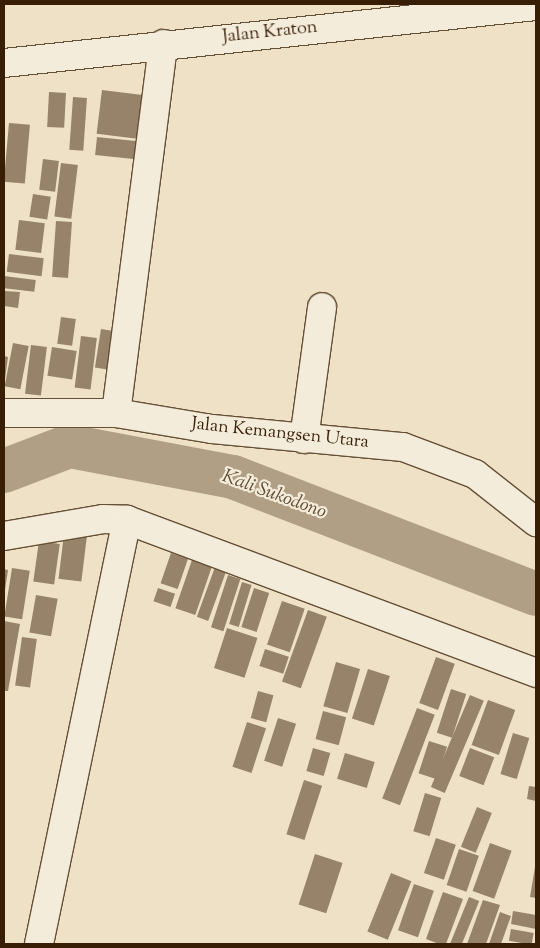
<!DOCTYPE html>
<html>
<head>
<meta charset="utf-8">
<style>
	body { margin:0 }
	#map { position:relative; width:540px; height:948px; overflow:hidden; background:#eee1c6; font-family:"Sorts Mill Goudy",serif }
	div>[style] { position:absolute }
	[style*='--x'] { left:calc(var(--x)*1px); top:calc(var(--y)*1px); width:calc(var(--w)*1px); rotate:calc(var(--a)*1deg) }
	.river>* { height:44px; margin:-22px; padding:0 22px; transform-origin:22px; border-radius:22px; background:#b09f84 }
	.building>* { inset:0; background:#968369; transform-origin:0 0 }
	.roads { filter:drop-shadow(1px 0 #654f35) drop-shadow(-1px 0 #654f35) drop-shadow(0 1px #654f35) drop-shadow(0 -1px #654f35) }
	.minor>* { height:28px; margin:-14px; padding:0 14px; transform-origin:14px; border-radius:14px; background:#f4ecda }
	span { translate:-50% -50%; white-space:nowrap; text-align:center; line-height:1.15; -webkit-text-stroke:4.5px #f4ecda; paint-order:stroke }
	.street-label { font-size:18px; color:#371e05 }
	.water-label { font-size:19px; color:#614b31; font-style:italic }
	.frame { position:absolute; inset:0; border:5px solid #371e05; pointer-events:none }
</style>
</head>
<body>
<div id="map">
	<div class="river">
		<div style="--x:4;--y:471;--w:70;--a:-21"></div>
		<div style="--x:69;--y:446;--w:167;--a:10.7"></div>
		<div style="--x:233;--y:477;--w:325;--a:21.1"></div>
	</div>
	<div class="building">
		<div style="left:102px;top:90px;width:51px;height:44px;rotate:7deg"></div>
		<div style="left:49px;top:92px;width:17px;height:35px;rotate:3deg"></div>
		<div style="left:73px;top:97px;width:14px;height:53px;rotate:4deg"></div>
		<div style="left:9px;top:123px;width:21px;height:59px;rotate:5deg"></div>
		<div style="left:97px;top:137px;width:53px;height:18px;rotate:6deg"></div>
		<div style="left:43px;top:159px;width:16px;height:31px;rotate:7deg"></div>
		<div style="left:61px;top:163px;width:17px;height:54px;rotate:7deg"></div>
		<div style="left:33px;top:194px;width:18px;height:23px;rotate:9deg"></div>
		<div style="left:19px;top:220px;width:26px;height:30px;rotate:7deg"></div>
		<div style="left:56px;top:221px;width:16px;height:56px;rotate:4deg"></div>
		<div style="left:9px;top:254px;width:35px;height:18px;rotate:7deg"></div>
		<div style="left:4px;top:276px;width:32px;height:12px;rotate:7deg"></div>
		<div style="clip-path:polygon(4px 291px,20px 292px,18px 308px,4px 306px)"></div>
		<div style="left:61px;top:317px;width:15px;height:27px;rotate:8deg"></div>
		<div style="left:101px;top:329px;width:25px;height:39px;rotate:9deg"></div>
		<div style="left:81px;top:336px;width:16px;height:52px;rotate:7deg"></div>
		<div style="left:13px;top:343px;width:16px;height:44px;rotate:11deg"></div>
		<div style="left:31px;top:345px;width:16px;height:49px;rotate:7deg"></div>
		<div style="left:52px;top:347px;width:25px;height:29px;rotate:9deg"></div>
		<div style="clip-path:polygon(4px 356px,8px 357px,5px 379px,4px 379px)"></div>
		<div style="left:64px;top:534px;width:23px;height:45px;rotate:7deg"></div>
		<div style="left:39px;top:541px;width:21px;height:41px;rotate:8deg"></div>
		<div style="left:171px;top:553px;width:18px;height:32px;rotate:19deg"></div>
		<div style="left:192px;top:560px;width:21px;height:51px;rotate:19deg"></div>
		<div style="left:215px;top:567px;width:12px;height:53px;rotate:20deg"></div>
		<div style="left:12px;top:568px;width:18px;height:49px;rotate:9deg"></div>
		<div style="clip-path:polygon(4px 569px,8px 570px,5px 590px,4px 590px)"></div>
		<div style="left:228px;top:575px;width:13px;height:55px;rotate:18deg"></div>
		<div style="left:242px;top:582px;width:10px;height:44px;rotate:17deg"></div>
		<div style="left:158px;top:588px;width:18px;height:14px;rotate:19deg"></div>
		<div style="left:254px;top:588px;width:16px;height:41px;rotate:18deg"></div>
		<div style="left:36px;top:595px;width:22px;height:38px;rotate:10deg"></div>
		<div style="left:282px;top:601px;width:24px;height:46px;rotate:19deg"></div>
		<div style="left:308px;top:610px;width:20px;height:76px;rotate:20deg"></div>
		<div style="clip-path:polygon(4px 621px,20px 624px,8px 691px,4px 691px)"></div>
		<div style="left:227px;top:628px;width:32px;height:42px;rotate:18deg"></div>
		<div style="left:22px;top:637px;width:15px;height:49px;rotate:8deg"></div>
		<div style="left:265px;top:649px;width:25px;height:18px;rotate:18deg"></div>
		<div style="left:436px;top:657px;width:20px;height:49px;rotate:20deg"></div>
		<div style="left:336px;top:662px;width:25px;height:46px;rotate:16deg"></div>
		<div style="left:368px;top:669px;width:23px;height:52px;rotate:18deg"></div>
		<div style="left:451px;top:689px;width:16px;height:46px;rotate:18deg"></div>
		<div style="left:258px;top:691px;width:16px;height:28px;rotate:15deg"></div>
		<div style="left:470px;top:695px;width:15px;height:100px;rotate:23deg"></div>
		<div style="left:488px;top:700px;width:29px;height:48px;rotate:20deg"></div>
		<div style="left:417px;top:708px;width:19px;height:97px;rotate:21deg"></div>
		<div style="left:323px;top:711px;width:24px;height:29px;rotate:15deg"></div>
		<div style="left:278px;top:718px;width:19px;height:45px;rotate:18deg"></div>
		<div style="left:247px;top:722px;width:20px;height:47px;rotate:18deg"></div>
		<div style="left:513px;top:733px;width:17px;height:43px;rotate:17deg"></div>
		<div style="left:429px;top:741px;width:19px;height:34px;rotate:18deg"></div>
		<div style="left:313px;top:748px;width:18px;height:24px;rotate:16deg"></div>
		<div style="left:470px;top:748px;width:26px;height:30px;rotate:21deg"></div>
		<div style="left:345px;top:753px;width:31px;height:27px;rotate:17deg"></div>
		<div style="left:304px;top:780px;width:19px;height:57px;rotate:18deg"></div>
		<div style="clip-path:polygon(529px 786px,536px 787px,536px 801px,527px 799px)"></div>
		<div style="left:425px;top:793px;width:17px;height:40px;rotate:17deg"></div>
		<div style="left:477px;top:807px;width:16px;height:43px;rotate:22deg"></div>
		<div style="left:436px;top:838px;width:21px;height:37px;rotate:19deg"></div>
		<div style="left:490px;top:843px;width:23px;height:51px;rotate:20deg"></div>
		<div style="left:459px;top:849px;width:21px;height:38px;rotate:19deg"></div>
		<div style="left:315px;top:854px;width:29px;height:53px;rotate:18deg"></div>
		<div style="clip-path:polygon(535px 867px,536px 868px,536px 898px,530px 897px)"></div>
		<div style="left:391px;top:873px;width:22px;height:63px;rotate:22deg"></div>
		<div style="left:414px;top:884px;width:21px;height:49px;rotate:19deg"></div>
		<div style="clip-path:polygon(443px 892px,463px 899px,446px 944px,439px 944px,426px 939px)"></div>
		<div style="left:469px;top:897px;width:11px;height:50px;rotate:22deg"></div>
		<div style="clip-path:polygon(483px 900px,500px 905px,486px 944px,467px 944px)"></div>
		<div style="clip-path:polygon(513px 911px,536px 915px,536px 929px,511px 924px)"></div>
		<div style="clip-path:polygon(500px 912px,511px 916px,501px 944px,489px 944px)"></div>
		<div style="left:511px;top:929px;width:23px;height:12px;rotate:10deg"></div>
	</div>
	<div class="roads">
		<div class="minor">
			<div style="--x:4;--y:63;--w:535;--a:-6.12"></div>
			<div style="--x:4;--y:413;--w:112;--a:0"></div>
			<div style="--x:116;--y:413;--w:97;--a:9.5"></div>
			<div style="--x:212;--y:429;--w:192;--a:5.4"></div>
			<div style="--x:403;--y:447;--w:77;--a:20.6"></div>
			<div style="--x:475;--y:474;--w:78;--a:38.2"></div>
			<div style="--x:116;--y:413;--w:372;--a:-82.7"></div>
			<div style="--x:304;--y:439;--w:133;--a:-82.2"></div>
			<div style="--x:4;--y:536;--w:100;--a:-9.7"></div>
			<div style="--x:103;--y:519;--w:24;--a:2"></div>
			<div style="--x:127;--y:520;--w:437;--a:20.5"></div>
			<div style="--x:39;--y:944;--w:433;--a:-78.3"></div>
		</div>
	</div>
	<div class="street-label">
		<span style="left:270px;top:33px;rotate:-6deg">Jalan Kraton</span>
		<span style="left:280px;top:434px;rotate:6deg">Jalan Kemangsen Utara</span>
	</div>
	<div class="water-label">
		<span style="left:274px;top:495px;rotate:20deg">Kali Sukodono</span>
	</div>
	<div class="frame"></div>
</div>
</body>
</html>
